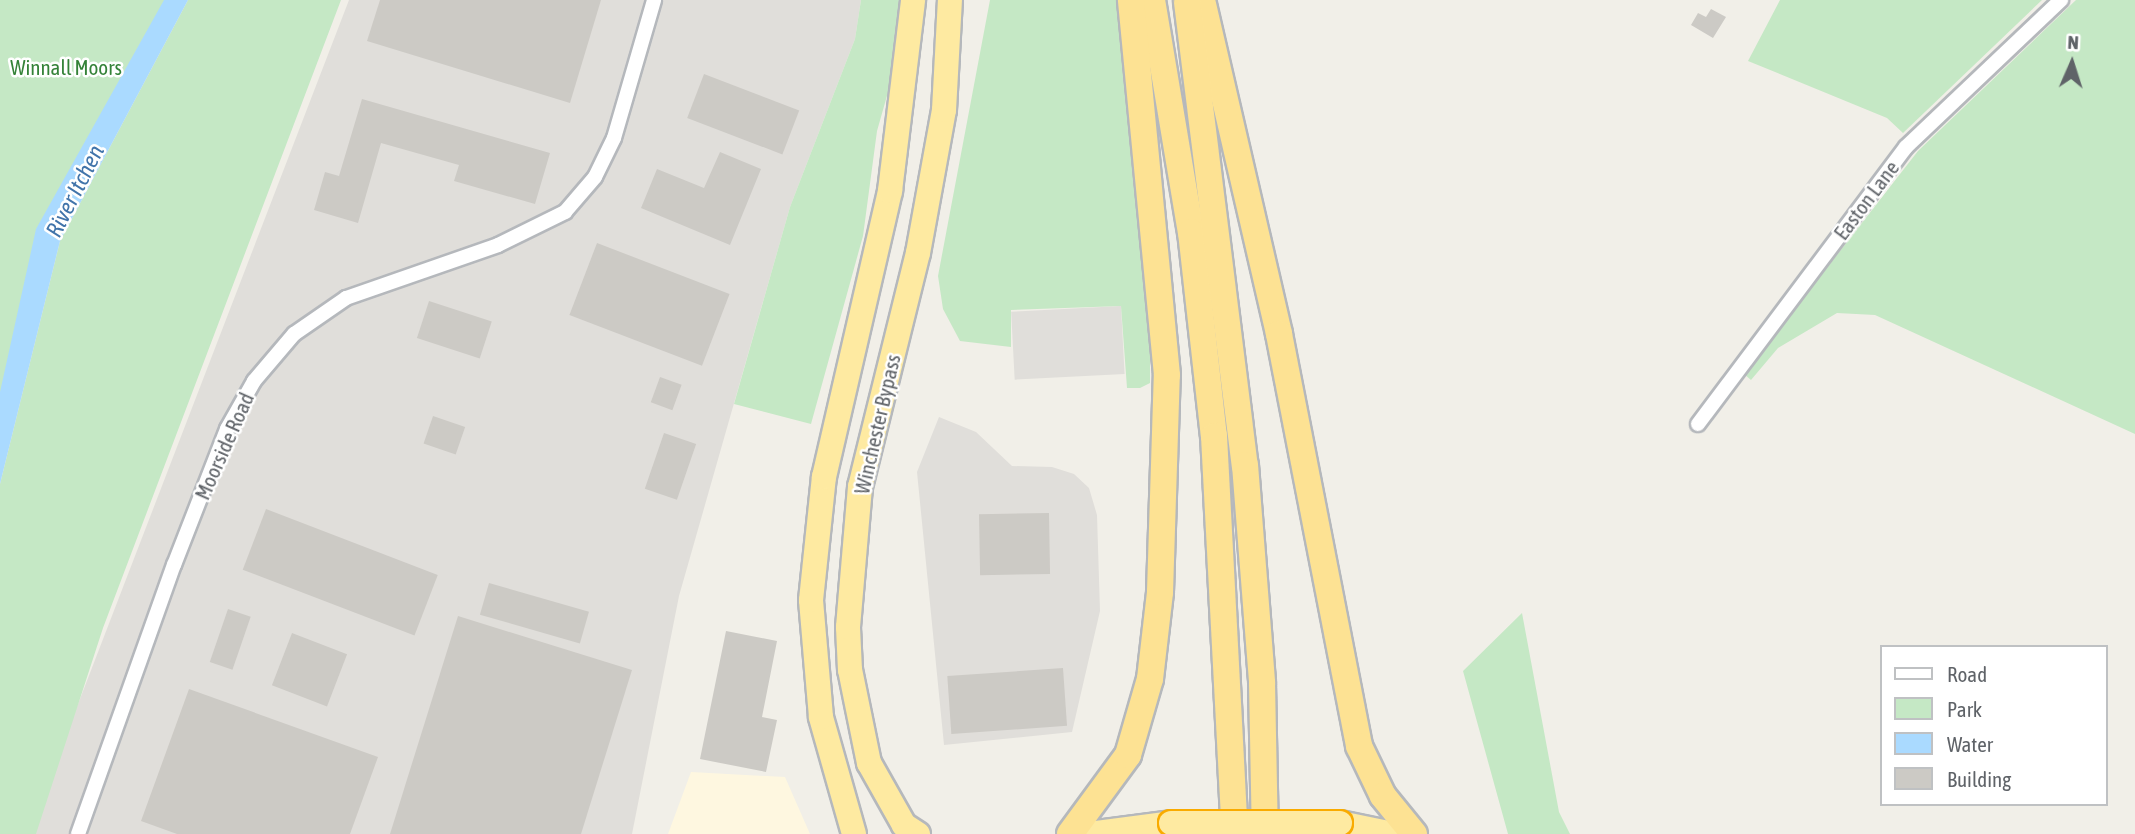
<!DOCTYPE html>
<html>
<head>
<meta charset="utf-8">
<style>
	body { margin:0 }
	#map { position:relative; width:2135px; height:834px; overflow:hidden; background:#f1efe8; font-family:"Asap Condensed",sans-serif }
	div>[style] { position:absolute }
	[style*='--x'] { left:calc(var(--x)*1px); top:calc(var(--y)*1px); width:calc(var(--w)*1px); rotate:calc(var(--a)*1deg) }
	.commercial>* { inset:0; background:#fef7e0 }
	.industrial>* { inset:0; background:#e0deda; transform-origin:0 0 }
	.green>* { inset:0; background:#c5e8c5 }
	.water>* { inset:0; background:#aadaff }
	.building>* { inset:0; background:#cccac5; transform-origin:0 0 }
	.roads { filter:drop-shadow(2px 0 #b5b8bc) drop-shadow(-2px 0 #b5b8bc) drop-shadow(0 2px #b5b8bc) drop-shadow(0 -2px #b5b8bc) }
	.minor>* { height:14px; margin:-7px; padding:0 7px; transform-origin:7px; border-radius:7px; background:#fff }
	.trunk>* { height:24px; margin:-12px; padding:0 12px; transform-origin:12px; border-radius:12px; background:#feeaa1 }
	.motorway>* { height:26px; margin:-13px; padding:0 13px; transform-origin:13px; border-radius:13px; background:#fde293 }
	.bridges { filter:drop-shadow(2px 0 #f9ab00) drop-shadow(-2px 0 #f9ab00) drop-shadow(0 2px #f9ab00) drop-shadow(0 -2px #f9ab00) }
	.trunk-bridge>* { height:24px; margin:-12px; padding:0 12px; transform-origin:12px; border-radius:12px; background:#feeaa1 }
	span { translate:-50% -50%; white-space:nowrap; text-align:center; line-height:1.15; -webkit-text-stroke:5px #fff; paint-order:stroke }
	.park-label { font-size:21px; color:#348238 }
	.street-label { font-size:21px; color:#5f6368 }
	.water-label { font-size:23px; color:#4174aa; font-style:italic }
	.legend { position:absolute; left:1880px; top:645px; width:228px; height:161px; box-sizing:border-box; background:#fff; border:2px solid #bfc1c3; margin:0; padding:9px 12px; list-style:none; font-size:21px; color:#5f6368 }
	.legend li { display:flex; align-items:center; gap:14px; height:35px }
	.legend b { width:35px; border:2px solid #bfc1c3 }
	.north { position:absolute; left:2037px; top:28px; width:70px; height:70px; -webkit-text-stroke:5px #fff; paint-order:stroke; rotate:3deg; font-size:19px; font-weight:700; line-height:28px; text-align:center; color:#5f6368 }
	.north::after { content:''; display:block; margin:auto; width:24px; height:32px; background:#5f6368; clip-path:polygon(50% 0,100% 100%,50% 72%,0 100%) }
</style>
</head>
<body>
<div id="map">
	<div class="commercial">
		<div style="clip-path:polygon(691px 772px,785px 777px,810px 834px,668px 834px)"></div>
	</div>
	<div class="industrial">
		<div style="clip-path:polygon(349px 0,861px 0,855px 39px,790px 207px,679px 596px,632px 834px,28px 834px)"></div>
		<div style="left:1121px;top:306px;width:68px;height:110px;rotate:87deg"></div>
		<div style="clip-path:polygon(939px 417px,976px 432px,1012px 466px,1052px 467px,1074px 474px,1089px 488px,1097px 515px,1100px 611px,1072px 732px,944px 745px,917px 472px)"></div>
	</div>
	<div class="green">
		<div style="clip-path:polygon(0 0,178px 0,51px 230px,0 437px)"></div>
		<div style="clip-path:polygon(188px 0,341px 0,103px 628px,36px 834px,0 834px,0 484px,60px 241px)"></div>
		<div style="clip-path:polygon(861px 0,901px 0,902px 43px,877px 131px,863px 236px,811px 424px,734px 404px,790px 207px,855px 39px)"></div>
		<div style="clip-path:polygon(990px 0,1123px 0,1150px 299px,1150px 383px,1140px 388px,1127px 388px,1121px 306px,1011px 310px,1011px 347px,960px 341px,943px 309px,938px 276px)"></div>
		<div style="clip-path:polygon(1780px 0,2042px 0,1903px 133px,1887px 118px,1748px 61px)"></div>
		<div style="clip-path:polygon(2076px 0,2135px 0,2135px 434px,1875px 315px,1837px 313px,1778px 348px,1751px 380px,1744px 374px,1918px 151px)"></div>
		<div style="clip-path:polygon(1522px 613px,1559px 812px,1570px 834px,1508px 834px,1463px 671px)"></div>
	</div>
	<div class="water">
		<div style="clip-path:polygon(164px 0,188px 0,60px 241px,0 484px,0 392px,36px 229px)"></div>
	</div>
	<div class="building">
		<div style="clip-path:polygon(380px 0,601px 0,570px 103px,367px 41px)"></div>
		<div style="clip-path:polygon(1711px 9px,1726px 17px,1713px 38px,1691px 25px,1698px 13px,1706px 17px)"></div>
		<div style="left:704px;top:74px;width:102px;height:47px;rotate:21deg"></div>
		<div style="clip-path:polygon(362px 99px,550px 153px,535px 204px,454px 181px,459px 165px,381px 143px,358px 223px,314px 210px,325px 172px,339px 176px)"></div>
		<div style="clip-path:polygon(720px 152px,761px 169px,730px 245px,641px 208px,657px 169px,704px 188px)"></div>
		<div style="left:597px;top:243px;width:142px;height:77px;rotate:21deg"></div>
		<div style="left:429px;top:301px;width:66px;height:39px;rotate:18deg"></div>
		<div style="left:660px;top:377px;width:23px;height:27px;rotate:20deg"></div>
		<div style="left:433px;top:416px;width:34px;height:29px;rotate:19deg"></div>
		<div style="left:664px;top:433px;width:34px;height:59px;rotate:19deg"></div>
		<div style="left:266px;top:509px;width:184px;height:65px;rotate:21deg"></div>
		<div style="left:1049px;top:513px;width:61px;height:70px;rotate:89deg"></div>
		<div style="left:489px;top:583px;width:104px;height:33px;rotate:16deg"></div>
		<div style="left:228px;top:609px;width:24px;height:56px;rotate:19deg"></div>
		<div style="clip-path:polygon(458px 616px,632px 670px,581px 834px,390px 834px)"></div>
		<div style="clip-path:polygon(726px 631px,777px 641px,762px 717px,777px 720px,766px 772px,700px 759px)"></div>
		<div style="left:292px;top:633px;width:59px;height:56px;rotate:21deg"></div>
		<div style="left:1063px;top:668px;width:58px;height:116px;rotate:86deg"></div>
		<div style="clip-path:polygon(189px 689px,378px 757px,350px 834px,177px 834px,141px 821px)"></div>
	</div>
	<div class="roads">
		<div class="minor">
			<div style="--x:1698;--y:424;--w:346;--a:-53.1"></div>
			<div style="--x:1906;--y:147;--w:214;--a:-43.5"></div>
			<div style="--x:78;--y:834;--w:286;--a:-70.4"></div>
			<div style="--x:174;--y:565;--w:146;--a:-68.7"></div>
			<div style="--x:227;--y:429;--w:55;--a:-60.6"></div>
			<div style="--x:254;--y:381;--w:62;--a:-49.6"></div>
			<div style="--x:294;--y:334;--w:63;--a:-34.7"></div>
			<div style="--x:346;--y:298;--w:161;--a:-19.2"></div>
			<div style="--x:498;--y:245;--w:75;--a:-26.2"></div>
			<div style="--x:565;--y:212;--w:46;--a:-49.4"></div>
			<div style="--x:595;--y:177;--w:43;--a:-64"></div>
			<div style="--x:614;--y:138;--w:144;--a:-73.8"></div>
		</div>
		<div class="trunk">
			<div style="--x:1340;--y:823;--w:54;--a:11.7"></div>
			<div style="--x:854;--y:834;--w:122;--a:-105.8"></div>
			<div style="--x:821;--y:717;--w:117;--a:-94.9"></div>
			<div style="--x:811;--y:600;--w:124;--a:-84"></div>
			<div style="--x:824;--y:477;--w:294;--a:-77"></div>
			<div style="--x:890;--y:191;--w:192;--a:-83.1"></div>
			<div style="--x:918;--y:834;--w:17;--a:-147"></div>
			<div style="--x:904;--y:825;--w:71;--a:-119.4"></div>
			<div style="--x:869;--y:763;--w:95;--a:-101.5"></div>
			<div style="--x:850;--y:670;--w:43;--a:-92.7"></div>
			<div style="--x:848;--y:627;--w:141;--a:-85.1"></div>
			<div style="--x:860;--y:487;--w:241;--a:-76.1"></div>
			<div style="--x:918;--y:253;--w:145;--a:-79.7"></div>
			<div style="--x:944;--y:110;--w:110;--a:-86.9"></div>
			<div style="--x:1089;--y:834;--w:83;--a:-7.6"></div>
		</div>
		<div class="motorway">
			<div style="--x:1152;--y:0;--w:235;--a:80.5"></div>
			<div style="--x:1191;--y:232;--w:205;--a:83.6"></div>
			<div style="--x:1214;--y:436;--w:399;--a:87"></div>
			<div style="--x:1202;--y:0;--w:343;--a:77"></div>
			<div style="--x:1279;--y:334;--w:420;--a:79"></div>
			<div style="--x:1359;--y:746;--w:55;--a:64.4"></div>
			<div style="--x:1383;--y:796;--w:49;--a:50.8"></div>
			<div style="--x:1187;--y:2;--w:467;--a:82.9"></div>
			<div style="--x:1245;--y:465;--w:219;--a:85.5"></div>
			<div style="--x:1262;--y:683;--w:151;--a:88.9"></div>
			<div style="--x:1070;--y:834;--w:98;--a:-53.7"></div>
			<div style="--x:1128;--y:755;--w:79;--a:-73.9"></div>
			<div style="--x:1150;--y:679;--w:88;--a:-83.4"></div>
			<div style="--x:1160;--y:592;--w:217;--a:-88.2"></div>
			<div style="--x:1167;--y:375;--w:377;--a:-95.5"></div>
		</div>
	</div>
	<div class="bridges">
		<div class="trunk-bridge">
			<div style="--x:1171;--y:823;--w:169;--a:0"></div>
		</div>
	</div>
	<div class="park-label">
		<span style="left:66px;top:67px">Winnall Moors</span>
	</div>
	<div class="street-label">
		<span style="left:1866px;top:200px;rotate:-53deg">Easton Lane</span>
		<span style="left:877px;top:424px;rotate:-77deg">Winchester Bypass</span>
		<span style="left:224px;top:446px;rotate:-66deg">Moorside Road</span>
	</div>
	<div class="water-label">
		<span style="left:75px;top:191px;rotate:-63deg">River Itchen</span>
	</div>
	<ul class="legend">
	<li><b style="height:9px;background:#fff"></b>Road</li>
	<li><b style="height:19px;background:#c5e8c5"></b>Park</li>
	<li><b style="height:19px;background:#aadaff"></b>Water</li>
	<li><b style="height:19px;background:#cccac5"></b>Building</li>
	</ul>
	<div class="north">N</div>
</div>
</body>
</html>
